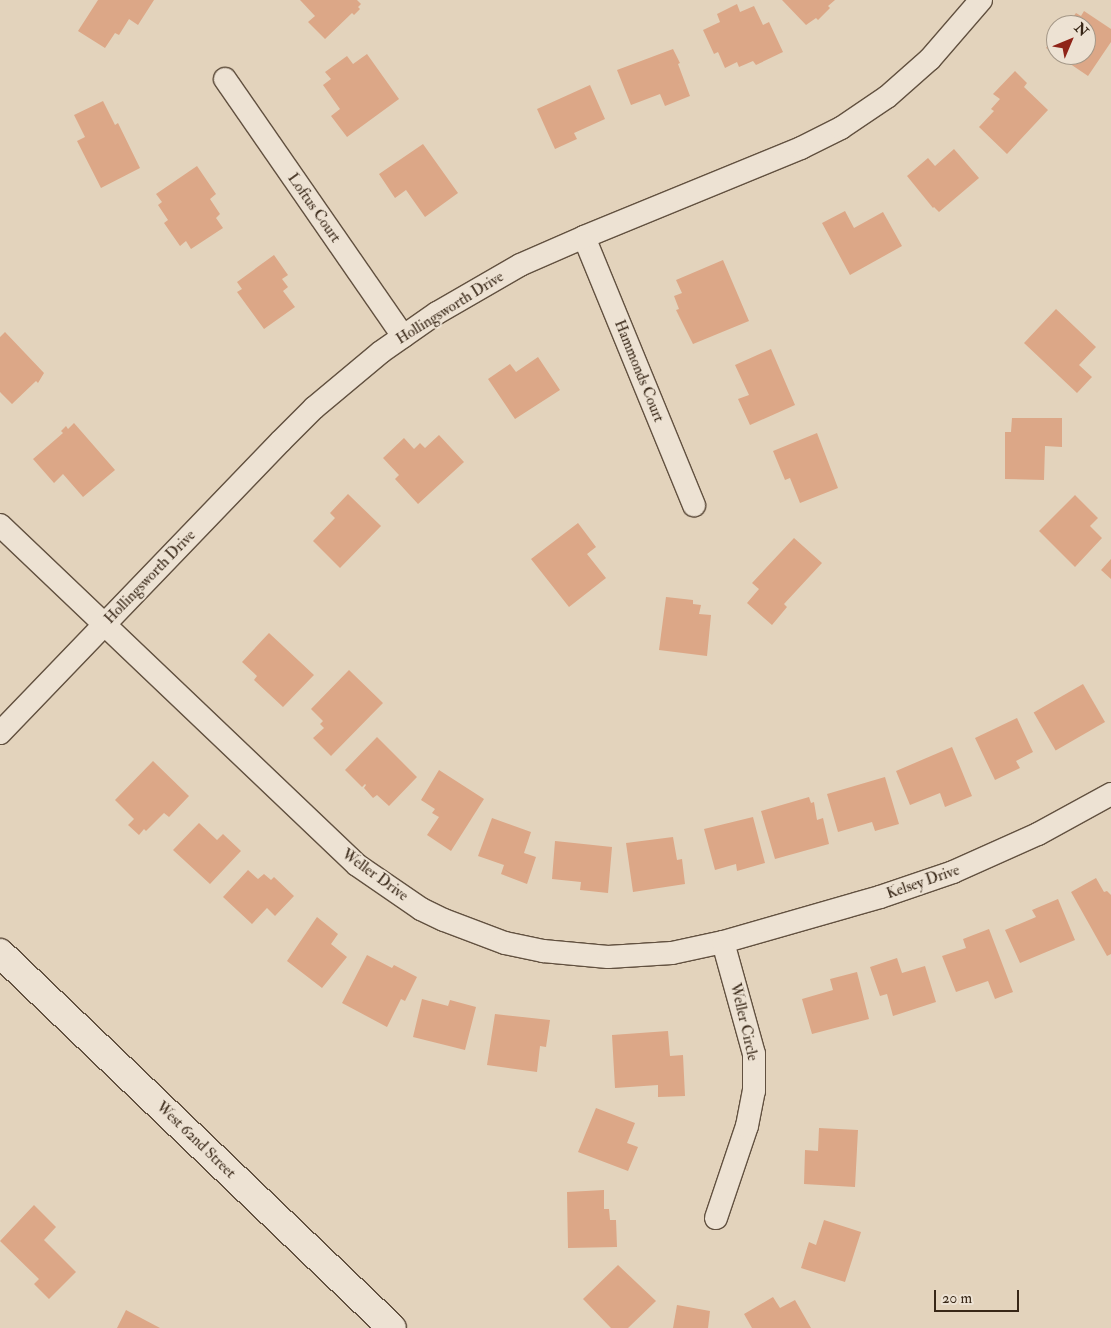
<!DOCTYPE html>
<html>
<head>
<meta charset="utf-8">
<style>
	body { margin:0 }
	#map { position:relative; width:1111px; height:1328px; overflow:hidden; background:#e3d3bc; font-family:"IM FELL Double Pica",serif }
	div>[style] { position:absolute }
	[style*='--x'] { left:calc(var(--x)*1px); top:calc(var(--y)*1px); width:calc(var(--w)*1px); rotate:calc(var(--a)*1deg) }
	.building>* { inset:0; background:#dca787; transform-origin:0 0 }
	.roads { filter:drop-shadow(1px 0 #625140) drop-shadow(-1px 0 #625140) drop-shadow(0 1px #625140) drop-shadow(0 -1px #625140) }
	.street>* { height:22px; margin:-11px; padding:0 11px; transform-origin:11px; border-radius:11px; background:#ede2d3 }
	.secondary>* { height:28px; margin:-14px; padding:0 14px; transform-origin:14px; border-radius:14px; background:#ede2d3 }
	span { translate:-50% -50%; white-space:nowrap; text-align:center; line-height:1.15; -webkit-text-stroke:4px #ede2d3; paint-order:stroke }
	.street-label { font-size:15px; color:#372616 }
	.north { position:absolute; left:1046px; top:15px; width:50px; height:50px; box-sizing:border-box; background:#ede2d3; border:1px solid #a49787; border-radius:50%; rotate:45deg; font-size:14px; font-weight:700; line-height:20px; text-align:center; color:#372616 }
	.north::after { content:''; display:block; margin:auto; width:18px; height:22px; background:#8f2418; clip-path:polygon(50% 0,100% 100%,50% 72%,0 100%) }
	.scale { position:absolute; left:934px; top:1290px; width:85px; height:22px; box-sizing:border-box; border:2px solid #372616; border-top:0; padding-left:6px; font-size:15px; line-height:18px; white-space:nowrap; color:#372616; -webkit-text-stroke:4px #ede2d3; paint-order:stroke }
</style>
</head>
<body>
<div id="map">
	<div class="building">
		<div style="clip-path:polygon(98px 0,154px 0,138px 25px,129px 19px,119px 35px,115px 33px,105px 48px,78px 31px)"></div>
		<div style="clip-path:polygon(300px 0,357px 0,361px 4px,358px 7px,360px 9px,354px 15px,352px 13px,325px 39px,308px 22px,315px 16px)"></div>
		<div style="clip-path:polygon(782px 0,835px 0,828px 6px,830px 8px,818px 20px,816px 18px,806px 25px)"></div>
		<div style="clip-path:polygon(737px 4px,740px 12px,754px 6px,763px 25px,769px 22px,783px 52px,756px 65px,753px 61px,739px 67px,737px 62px,725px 68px,718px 52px,714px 54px,703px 30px,720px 22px,717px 14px)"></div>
		<div style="clip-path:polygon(1084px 11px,1111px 29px,1111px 42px,1088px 76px,1057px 55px,1086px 55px,1086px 25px,1067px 25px,1076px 13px,1081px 16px)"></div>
		<div style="clip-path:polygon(1056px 33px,1056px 54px,1046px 48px)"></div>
		<div style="clip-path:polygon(673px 49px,680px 63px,678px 64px,690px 96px,665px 106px,660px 94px,631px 105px,617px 70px)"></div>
		<div style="clip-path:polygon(367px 54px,399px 99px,347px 137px,331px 116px,340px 109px,323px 85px,331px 79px,325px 72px,347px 56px,353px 64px)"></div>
		<div style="clip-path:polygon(1015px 71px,1027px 83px,1024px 87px,1048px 110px,1007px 154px,979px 127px,994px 111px,991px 109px,1000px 99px,993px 94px)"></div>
		<div style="clip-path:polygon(590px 85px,605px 119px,574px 133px,577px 139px,555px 149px,537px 109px)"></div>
		<div style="clip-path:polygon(103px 101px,115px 125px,118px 123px,140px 168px,101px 188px,77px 141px,85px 137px,74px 115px)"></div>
		<div style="clip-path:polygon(423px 144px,458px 193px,425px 217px,406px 190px,395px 198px,379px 174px)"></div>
		<div style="clip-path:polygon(954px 149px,979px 178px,939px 212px,934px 207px,933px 208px,907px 176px,928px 158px,935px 166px)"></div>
		<div style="clip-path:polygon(197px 166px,216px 194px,210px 199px,220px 214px,216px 218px,223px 228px,191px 249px,186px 241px,180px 246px,164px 223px,168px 220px,158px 205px,162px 202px,156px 194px)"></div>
		<div style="clip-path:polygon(845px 211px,854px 228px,883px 212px,902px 246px,850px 275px,822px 223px)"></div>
		<div style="clip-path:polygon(274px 255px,288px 275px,282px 279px,288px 287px,283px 291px,295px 307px,264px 329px,237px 292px,242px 289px,237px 282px)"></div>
		<div style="clip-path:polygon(723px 260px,749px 321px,693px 344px,676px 310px,679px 309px,674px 296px,682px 293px,676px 280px)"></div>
		<div style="clip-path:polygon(1056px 309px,1096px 347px,1079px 365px,1092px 377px,1077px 393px,1024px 343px)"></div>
		<div style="clip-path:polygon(5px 332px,44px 373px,38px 383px,36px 381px,12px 404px,0 392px,0 337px)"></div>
		<div style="clip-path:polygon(771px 349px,795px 405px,750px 425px,738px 399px,749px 395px,735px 365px)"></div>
		<div style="clip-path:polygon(538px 357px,560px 390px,515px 419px,488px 379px,510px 364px,516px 372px)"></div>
		<div style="clip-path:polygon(1012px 418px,1062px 418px,1062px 447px,1045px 446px,1044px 480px,1005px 479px,1005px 432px,1011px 432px)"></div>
		<div style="clip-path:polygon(74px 423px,115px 470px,83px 497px,63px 474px,54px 483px,33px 459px,63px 433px,61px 431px,66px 426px,68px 429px)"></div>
		<div style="clip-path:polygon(817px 433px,838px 488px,800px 503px,790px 478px,785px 480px,773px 451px)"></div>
		<div style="clip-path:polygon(439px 435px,464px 462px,418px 504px,395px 479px,399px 475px,383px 458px,404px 438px,414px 449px,420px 443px,425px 448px)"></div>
		<div style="clip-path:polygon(348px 494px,381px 526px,340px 568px,313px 541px,335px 518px,330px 513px)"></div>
		<div style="clip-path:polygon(1075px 495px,1098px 518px,1090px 526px,1102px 538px,1075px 567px,1039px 531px)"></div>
		<div style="clip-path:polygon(578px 523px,596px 547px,587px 554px,606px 578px,569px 607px,531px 559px)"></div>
		<div style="clip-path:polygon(794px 538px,822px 563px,784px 604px,787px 607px,772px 625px,747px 603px,759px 589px,752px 583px)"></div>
		<div style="clip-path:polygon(1111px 559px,1111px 579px,1101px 570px)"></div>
		<div style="clip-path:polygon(666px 597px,693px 600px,693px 604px,701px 605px,699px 614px,711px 615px,707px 656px,659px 650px)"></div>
		<div style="clip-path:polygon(269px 633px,314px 675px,283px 707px,254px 680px,257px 676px,242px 662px)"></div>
		<div style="clip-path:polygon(349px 670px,383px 703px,331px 756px,313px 738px,324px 728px,320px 724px,323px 721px,311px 709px)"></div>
		<div style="left:1083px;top:684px;width:44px;height:57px;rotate:60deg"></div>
		<div style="clip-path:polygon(1017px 718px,1033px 752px,1016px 761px,1020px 768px,995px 780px,975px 738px)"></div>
		<div style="clip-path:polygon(377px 737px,417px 777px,389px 806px,377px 795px,373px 798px,364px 788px,366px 785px,365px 784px,362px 787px,345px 770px)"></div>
		<div style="clip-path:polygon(952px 747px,972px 796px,945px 807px,940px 793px,910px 805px,896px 771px)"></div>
		<div style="clip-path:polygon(153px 761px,189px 796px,169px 817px,164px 813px,146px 831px,144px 829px,139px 835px,128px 825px,134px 819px,115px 800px)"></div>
		<div style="clip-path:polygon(439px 770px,484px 799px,451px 851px,427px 835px,439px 817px,432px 813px,435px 809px,421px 800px)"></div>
		<div style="clip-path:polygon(885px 777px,899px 824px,875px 831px,872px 822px,838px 832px,827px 794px)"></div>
		<div style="clip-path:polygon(809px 797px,811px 803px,814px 802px,817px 820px,823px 818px,829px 844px,775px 859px,761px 811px)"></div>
		<div style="clip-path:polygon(753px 817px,765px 863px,737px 871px,736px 864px,715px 870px,704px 829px)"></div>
		<div style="clip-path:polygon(492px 818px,531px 832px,524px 853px,536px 857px,527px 884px,501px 874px,504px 865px,478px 856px)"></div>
		<div style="clip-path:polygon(199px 823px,217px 840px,223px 834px,241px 851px,210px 884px,173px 850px)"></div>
		<div style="clip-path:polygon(673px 837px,677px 860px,682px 859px,685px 884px,633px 892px,626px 843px)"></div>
		<div style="clip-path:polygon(555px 841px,612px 847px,608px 893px,580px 890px,581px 882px,552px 879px)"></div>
		<div style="clip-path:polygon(248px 870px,258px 879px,264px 874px,271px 880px,274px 877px,294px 896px,275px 916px,267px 908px,252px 924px,223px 897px)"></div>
		<div style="clip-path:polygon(1096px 878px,1104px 892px,1107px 891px,1111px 895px,1111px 954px,1107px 956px,1071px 892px)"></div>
		<div style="clip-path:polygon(1058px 899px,1075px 940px,1020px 963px,1005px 930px,1036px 917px,1032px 910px)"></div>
		<div style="clip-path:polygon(317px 917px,338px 934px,331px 944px,347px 957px,322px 988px,287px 961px)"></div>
		<div style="clip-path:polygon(989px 929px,1013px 992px,995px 999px,988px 981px,956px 992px,942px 956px,966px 948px,963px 939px)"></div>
		<div style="clip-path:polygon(367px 955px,392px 968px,394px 965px,417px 977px,405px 1001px,401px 999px,387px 1027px,342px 1003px)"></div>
		<div style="clip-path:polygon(897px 958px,902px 973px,925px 966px,936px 1002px,893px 1016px,887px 994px,880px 996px,870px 967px)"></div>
		<div style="clip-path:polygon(857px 972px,869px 1019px,812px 1034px,802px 999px,833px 990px,830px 979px)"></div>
		<div style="clip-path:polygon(422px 999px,448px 1006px,450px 1000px,476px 1007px,465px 1050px,413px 1037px)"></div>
		<div style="clip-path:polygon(495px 1014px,550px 1020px,546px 1047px,540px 1046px,537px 1072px,487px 1065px)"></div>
		<div style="clip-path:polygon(668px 1031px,670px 1056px,683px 1055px,685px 1096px,658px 1097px,658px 1085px,615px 1088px,612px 1035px)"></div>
		<div style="clip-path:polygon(596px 1108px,635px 1123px,627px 1143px,638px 1147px,628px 1171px,578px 1152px)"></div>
		<div style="clip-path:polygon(819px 1128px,858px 1130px,855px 1187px,804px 1184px,805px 1150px,818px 1151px)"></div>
		<div style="clip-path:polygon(604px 1190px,604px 1209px,609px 1209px,610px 1220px,616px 1220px,617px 1247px,568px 1248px,567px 1192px)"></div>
		<div style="clip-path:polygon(34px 1205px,56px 1227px,44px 1240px,76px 1272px,49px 1299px,34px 1284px,39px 1279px,0 1241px)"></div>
		<div style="clip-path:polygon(824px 1220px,861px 1232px,845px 1282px,801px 1268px,809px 1242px,816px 1245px)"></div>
		<div style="clip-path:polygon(618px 1265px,656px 1301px,628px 1328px,611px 1328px,583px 1299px)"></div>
		<div style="clip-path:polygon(773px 1297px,780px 1308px,795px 1300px,811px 1328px,752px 1328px,744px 1314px)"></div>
		<div style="clip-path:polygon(677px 1305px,710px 1311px,708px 1328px,673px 1328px)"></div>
		<div style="clip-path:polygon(126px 1310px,160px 1328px,117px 1328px)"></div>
	</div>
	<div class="roads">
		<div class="street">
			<div style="--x:225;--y:79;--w:313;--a:55.3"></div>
			<div style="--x:584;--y:237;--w:290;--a:67.7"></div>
			<div style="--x:0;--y:525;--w:493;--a:43.6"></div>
			<div style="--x:357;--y:865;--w:78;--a:34.5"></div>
			<div style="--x:421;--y:909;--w:25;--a:26"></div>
			<div style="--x:444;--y:920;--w:65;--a:20.7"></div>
			<div style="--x:505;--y:943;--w:39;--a:12"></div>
			<div style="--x:543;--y:951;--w:65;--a:5.3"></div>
			<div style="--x:608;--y:957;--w:64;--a:-3.6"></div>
			<div style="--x:672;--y:953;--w:52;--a:-12.2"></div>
			<div style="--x:723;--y:942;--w:163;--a:-16"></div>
			<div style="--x:880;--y:897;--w:77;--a:-18.9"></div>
			<div style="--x:953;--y:872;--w:93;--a:-24.1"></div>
			<div style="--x:1038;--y:834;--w:83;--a:-28.7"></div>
			<div style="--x:0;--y:733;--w:405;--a:-46.1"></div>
			<div style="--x:281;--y:441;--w:47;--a:-45"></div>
			<div style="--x:314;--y:408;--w:87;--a:-39.9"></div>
			<div style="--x:381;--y:352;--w:68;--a:-34.9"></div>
			<div style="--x:437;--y:313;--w:96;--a:-30"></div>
			<div style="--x:520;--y:265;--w:70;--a:-23.6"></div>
			<div style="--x:584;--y:237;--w:235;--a:-22.3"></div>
			<div style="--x:801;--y:148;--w:45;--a:-26.6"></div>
			<div style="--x:841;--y:128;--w:55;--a:-34"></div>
			<div style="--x:887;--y:97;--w:57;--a:-41.5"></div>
			<div style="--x:930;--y:59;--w:78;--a:-49.2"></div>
			<div style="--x:716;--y:1218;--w:97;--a:-71.4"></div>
			<div style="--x:747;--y:1126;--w:36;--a:-79"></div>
			<div style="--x:754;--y:1091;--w:37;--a:-90"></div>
			<div style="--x:754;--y:1054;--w:116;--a:-105.5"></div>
		</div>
		<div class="secondary">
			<div style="--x:0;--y:953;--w:542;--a:43.73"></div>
		</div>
	</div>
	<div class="street-label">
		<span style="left:314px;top:208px;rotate:55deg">Loftus Court</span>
		<span style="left:450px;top:308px;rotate:-32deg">Hollingsworth Drive</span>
		<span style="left:639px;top:371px;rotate:68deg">Hammonds Court</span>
		<span style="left:150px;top:577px;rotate:-46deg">Hollingsworth Drive</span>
		<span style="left:375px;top:875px;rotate:36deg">Weller Drive</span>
		<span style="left:923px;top:882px;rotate:-19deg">Kelsey Drive</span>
		<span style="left:744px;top:1022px;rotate:77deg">Weller Circle</span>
		<span style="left:196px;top:1140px;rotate:44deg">West 62nd Street</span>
	</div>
	<div class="north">N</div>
	<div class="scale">20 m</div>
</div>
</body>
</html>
